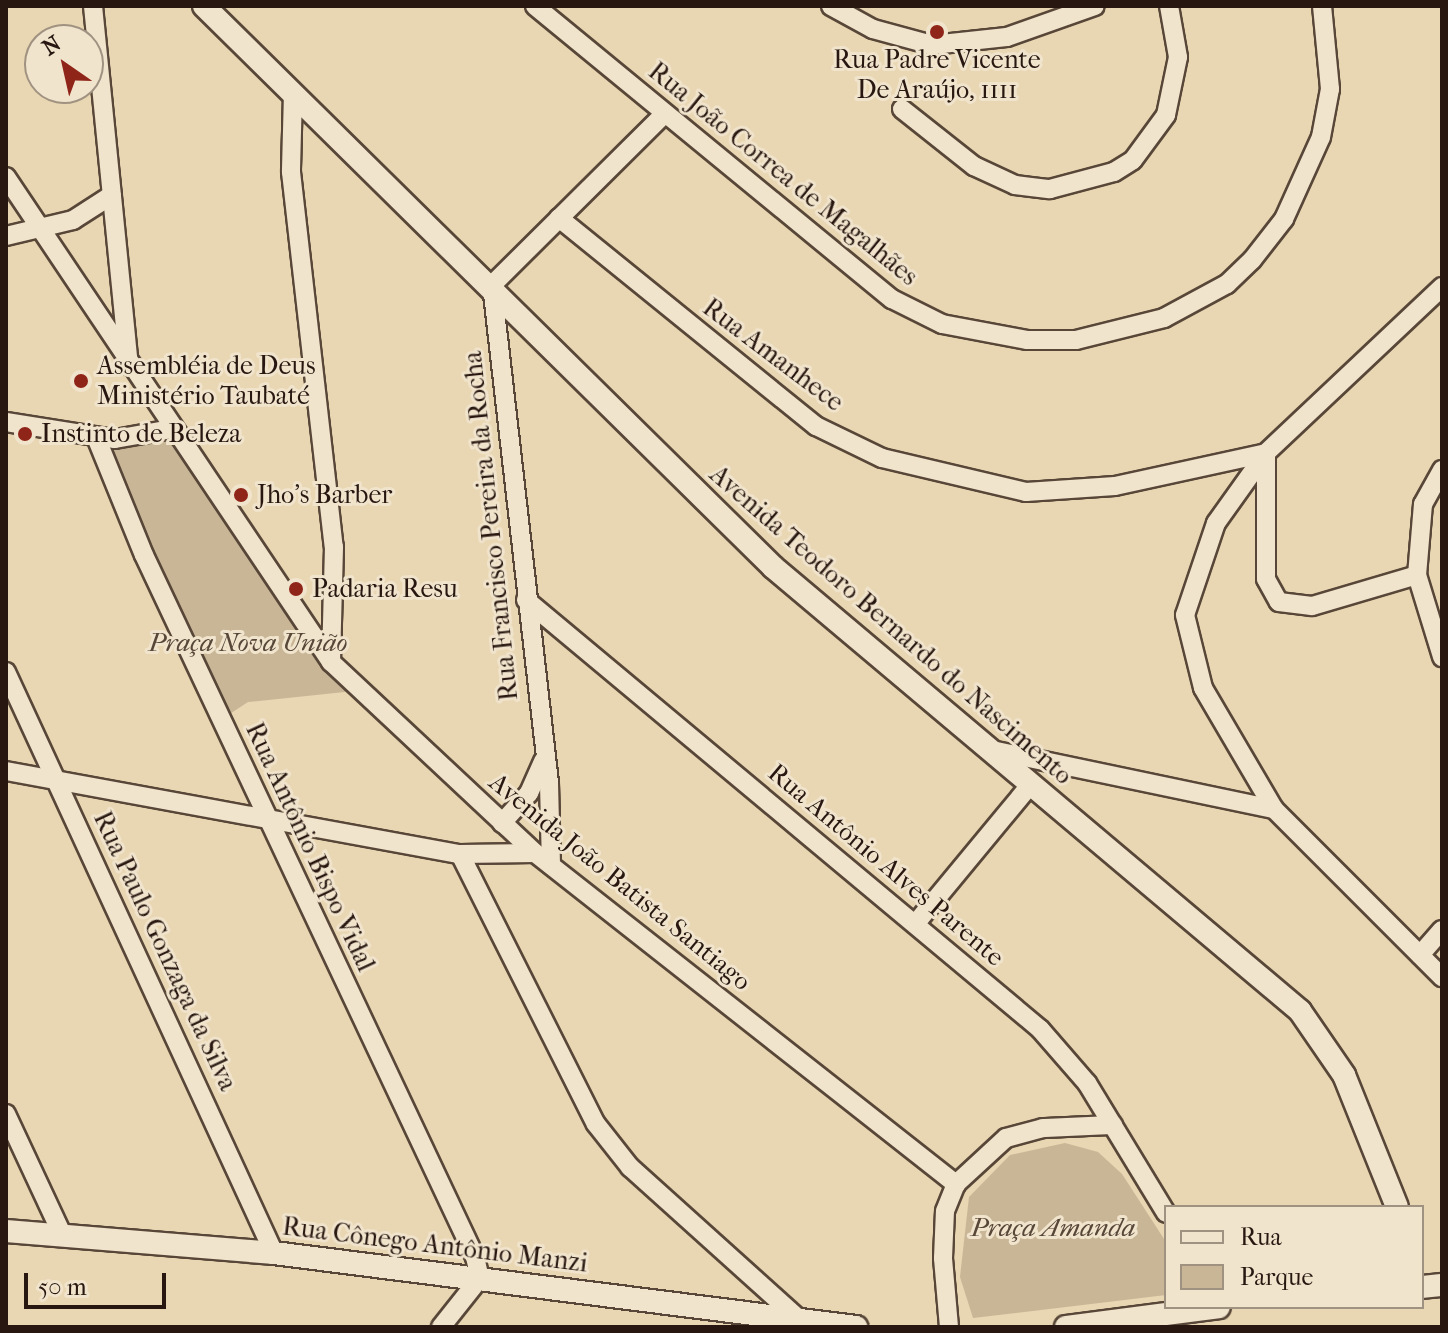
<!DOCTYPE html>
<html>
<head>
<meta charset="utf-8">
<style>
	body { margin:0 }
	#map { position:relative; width:1448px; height:1333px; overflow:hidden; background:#e9d6b2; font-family:"IM FELL French Canon",serif }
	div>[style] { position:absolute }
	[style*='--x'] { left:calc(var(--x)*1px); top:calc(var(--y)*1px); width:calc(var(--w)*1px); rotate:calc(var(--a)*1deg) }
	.green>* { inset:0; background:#c8b696 }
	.roads { filter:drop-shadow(2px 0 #584738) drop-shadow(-2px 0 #584738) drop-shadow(0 2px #584738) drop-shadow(0 -2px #584738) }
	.minor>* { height:18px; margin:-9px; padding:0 9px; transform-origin:9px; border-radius:9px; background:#f1e4cd }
	.tertiary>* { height:22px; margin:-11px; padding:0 11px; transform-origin:11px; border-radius:11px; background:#f1e4cd }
	.dots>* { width:22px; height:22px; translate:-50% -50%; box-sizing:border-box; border:4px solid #f1e4cd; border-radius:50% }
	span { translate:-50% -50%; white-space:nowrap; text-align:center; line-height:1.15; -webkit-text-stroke:6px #f1e4cd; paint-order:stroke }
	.poi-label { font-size:26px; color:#271710 }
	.left { translate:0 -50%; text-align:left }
	.street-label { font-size:26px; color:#271710 }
	.park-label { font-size:26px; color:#574738; font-style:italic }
	.frame { position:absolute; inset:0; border:8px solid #271710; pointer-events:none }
	.legend { position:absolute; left:1164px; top:1205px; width:260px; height:104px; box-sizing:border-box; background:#f1e4cd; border:2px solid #a09281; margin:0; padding:10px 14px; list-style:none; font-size:24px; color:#271710 }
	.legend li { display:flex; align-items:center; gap:16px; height:40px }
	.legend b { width:40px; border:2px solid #a09281 }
	.north { position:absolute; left:24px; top:24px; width:80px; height:80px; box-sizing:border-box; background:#f1e4cd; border:2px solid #a09281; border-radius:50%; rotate:326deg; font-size:22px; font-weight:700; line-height:32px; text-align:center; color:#271710 }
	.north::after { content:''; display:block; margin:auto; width:28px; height:36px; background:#8f2418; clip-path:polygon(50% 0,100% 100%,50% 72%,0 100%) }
	.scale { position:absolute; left:24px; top:1273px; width:142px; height:36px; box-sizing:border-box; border:4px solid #271710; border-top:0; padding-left:10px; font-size:24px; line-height:28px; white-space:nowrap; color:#271710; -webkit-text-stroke:6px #f1e4cd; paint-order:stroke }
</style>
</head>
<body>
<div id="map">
	<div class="green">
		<div style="clip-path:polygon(172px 434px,354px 691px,248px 702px,222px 719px,97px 438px,131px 445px)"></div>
		<div style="clip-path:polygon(1065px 1143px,1098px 1152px,1122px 1174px,1166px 1242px,1166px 1295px,973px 1318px,960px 1277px,969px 1197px,1010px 1155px)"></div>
	</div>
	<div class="roads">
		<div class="minor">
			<div style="--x:93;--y:6;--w:361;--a:84.3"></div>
			<div style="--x:535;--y:6;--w:462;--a:39.4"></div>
			<div style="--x:892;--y:299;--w:56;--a:26.6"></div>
			<div style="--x:942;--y:324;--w:86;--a:10.7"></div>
			<div style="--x:1027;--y:340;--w:49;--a:0"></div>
			<div style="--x:1076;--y:340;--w:91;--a:-14"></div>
			<div style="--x:1164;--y:318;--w:72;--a:-28.4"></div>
			<div style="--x:1227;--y:284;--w:35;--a:-44"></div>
			<div style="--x:1252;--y:260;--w:52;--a:-52"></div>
			<div style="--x:1284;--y:219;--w:90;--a:-65.7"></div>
			<div style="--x:1321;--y:137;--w:49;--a:-79.4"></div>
			<div style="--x:1330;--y:89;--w:83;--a:-95.5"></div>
			<div style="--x:831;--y:6;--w:48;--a:28.7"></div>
			<div style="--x:873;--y:29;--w:61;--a:15.2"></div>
			<div style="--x:932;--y:45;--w:75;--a:-6.1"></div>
			<div style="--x:1007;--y:37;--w:93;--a:-19.4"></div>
			<div style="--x:293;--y:93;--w:79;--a:91.5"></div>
			<div style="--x:291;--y:172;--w:377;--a:83.5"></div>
			<div style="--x:334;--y:547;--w:115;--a:91.5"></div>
			<div style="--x:902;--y:109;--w:92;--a:38.4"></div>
			<div style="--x:974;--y:166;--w:45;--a:24.9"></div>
			<div style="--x:1015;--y:185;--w:35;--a:7"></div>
			<div style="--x:1050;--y:189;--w:66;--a:-14.9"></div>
			<div style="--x:1114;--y:172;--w:22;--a:-32"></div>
			<div style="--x:1133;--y:160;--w:56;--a:-53.7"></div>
			<div style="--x:1166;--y:115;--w:59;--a:-78.3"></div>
			<div style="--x:1178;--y:57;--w:52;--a:-100"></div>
			<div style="--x:6;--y:177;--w:584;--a:56.17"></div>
			<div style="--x:331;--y:662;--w:279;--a:43.1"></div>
			<div style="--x:535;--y:853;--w:536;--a:38.18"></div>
			<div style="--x:559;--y:218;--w:331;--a:39"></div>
			<div style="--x:816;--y:426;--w:73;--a:25.9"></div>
			<div style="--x:882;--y:458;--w:148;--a:13.3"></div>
			<div style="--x:1026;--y:492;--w:89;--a:-3.9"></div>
			<div style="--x:1115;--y:486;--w:155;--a:-12.3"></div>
			<div style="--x:1266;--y:453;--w:126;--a:90"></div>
			<div style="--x:1266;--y:579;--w:26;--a:61"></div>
			<div style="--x:1279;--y:602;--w:33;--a:7"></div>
			<div style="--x:1312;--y:606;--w:109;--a:-16.4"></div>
			<div style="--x:6;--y:236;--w:69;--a:-13.4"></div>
			<div style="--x:73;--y:220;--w:46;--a:-32.7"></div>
			<div style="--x:1442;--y:287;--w:242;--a:136.7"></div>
			<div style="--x:1266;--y:453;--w:86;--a:125.5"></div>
			<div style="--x:1216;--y:523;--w:97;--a:108.6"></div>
			<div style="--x:1185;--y:615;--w:75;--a:76.1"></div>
			<div style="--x:1203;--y:688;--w:140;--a:59.6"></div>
			<div style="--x:1274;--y:809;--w:238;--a:45"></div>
			<div style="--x:6;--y:422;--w:110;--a:8.9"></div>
			<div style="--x:115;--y:439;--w:58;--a:-10"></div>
			<div style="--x:96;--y:437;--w:127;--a:67.9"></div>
			<div style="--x:144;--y:555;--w:776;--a:64.76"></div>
			<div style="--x:475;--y:1257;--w:22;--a:77"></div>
			<div style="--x:480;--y:1278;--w:63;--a:128.5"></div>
			<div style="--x:1442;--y:470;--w:39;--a:119"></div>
			<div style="--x:1423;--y:504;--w:71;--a:94.8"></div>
			<div style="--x:1417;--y:575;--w:86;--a:73"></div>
			<div style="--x:526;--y:600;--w:670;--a:39.85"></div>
			<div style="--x:1040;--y:1029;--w:72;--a:49"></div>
			<div style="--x:1087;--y:1083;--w:152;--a:58.7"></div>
			<div style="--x:6;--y:672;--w:640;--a:65.24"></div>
			<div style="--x:991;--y:750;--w:289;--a:11.8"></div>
			<div style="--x:6;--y:771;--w:462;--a:10.4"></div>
			<div style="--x:460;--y:854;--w:75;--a:-0.8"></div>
			<div style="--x:502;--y:823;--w:40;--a:-48"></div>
			<div style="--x:529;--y:793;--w:35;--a:-66"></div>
			<div style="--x:460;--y:854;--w:302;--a:63.3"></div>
			<div style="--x:596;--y:1124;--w:55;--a:51.7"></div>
			<div style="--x:630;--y:1167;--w:229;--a:42"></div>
			<div style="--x:551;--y:865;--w:82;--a:-91.4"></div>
			<div style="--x:549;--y:783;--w:501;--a:-96.53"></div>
			<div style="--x:492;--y:285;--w:243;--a:-44.8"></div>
			<div style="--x:916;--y:923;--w:180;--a:-50.4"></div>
			<div style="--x:1420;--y:955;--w:33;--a:-49"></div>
			<div style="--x:6;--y:1114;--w:135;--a:65"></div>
			<div style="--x:949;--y:1327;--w:69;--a:-95"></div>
			<div style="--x:943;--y:1258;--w:47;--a:-87.6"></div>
			<div style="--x:945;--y:1211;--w:29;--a:-68"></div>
			<div style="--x:956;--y:1184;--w:68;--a:-42.6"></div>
			<div style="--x:1006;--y:1138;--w:38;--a:-15"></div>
			<div style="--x:1043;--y:1128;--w:70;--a:-2.5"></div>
		</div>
		<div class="tertiary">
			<div style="--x:204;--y:6;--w:799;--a:44.59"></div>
			<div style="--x:773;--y:567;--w:689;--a:40.11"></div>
			<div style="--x:1300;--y:1011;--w:78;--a:55.5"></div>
			<div style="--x:1344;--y:1075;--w:142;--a:68.1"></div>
			<div style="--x:6;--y:1231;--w:269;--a:4.7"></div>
			<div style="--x:274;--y:1253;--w:587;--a:7.25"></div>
			<div style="--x:1422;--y:1287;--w:20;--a:-6"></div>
			<div style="--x:1066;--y:1327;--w:154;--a:-7.4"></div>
		</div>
	</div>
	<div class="dots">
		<div style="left:937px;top:32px;background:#8f2418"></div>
		<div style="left:81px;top:381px;background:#8f2418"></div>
		<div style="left:25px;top:434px;background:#8f2418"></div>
		<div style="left:241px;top:495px;background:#8f2418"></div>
		<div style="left:296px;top:589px;background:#8f2418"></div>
	</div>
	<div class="poi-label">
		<span style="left:937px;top:75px">Rua Padre Vicente<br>De Araújo, 1111</span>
		<span class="left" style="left:97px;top:381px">Assembléia de Deus<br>Ministério Taubaté</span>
		<span class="left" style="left:41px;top:434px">Instinto de Beleza</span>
		<span class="left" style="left:257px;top:495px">Jho's Barber</span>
		<span class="left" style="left:312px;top:589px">Padaria Resu</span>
	</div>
	<div class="street-label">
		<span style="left:783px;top:174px;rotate:39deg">Rua João Correa de Magalhães</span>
		<span style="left:773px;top:355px;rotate:37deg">Rua Amanhece</span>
		<span style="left:491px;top:526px;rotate:-96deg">Rua Francisco Pereira da Rocha</span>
		<span style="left:891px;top:625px;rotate:41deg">Avenida Teodoro Bernardo do Nascimento</span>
		<span style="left:310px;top:847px;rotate:65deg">Rua Antônio Bispo Vidal</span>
		<span style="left:886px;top:865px;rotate:40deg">Rua Antônio Alves Parente</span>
		<span style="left:620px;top:882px;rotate:39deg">Avenida João Batista Santiago</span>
		<span style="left:165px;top:951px;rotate:65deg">Rua Paulo Gonzaga da Silva</span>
		<span style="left:435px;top:1245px;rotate:7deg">Rua Cônego Antônio Manzi</span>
	</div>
	<div class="park-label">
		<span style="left:248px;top:643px">Praça Nova União</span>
		<span style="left:1053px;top:1228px">Praça Amanda</span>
	</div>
	<div class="frame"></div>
	<ul class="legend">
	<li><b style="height:10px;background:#f1e4cd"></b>Rua</li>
	<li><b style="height:22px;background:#c8b696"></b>Parque</li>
	</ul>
	<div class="north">N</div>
	<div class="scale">50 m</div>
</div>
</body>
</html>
